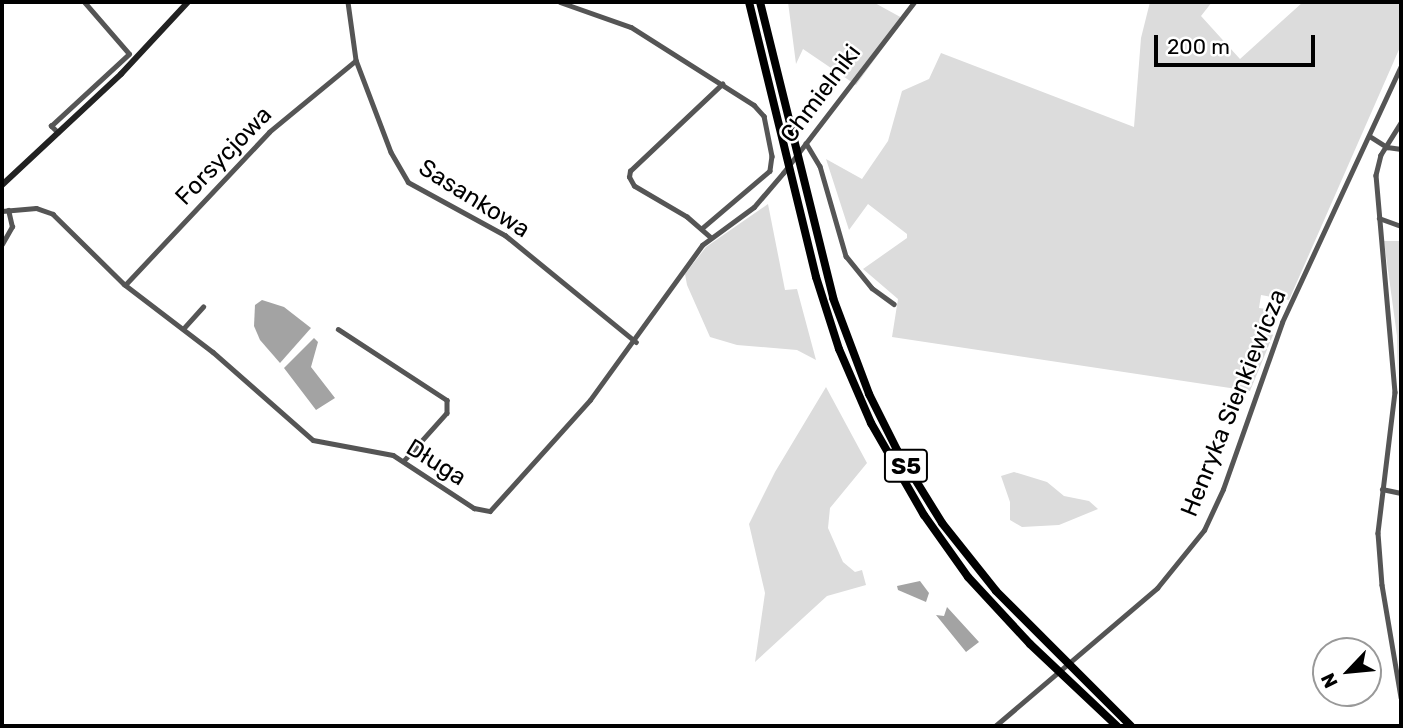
<!DOCTYPE html>
<html>
<head>
<meta charset="utf-8">
<style>
	body { margin:0 }
	#map { position:relative; width:1403px; height:728px; overflow:hidden; background:#fff; font-family:Rubik,sans-serif }
	div>[style] { position:absolute }
	[style*='--x'] { left:calc(var(--x)*1px); top:calc(var(--y)*1px); width:calc(var(--w)*1px); rotate:calc(var(--a)*1deg) }
	.green>* { inset:0; background:#dcdcdc }
	.water>* { inset:0; background:#a3a3a3 }
	.minor>* { height:4.5px; margin:-2.25px; padding:0 2.25px; transform-origin:2.25px; border-radius:2.25px; background:#555 }
	.tertiary>* { height:5px; margin:-2.5px; padding:0 2.5px; transform-origin:2.5px; border-radius:2.5px; background:#555 }
	.secondary>* { height:6px; margin:-3px; padding:0 3px; transform-origin:3px; border-radius:3px; background:#222 }
	.motorway>* { height:8px; margin:-4px; padding:0 4px; transform-origin:4px; border-radius:4px; background:#000 }
	span { translate:-50% -50%; white-space:nowrap; text-align:center; line-height:1.15; -webkit-text-stroke:5px #fff; paint-order:stroke }
	.shield-label span { padding:2px 5px; background:#fff; border:2px solid; border-radius:5px; -webkit-text-stroke-width:0 }
	.shield-label { font-size:23px; color:#000; font-weight:700 }
	.street-label { font-size:24px; color:#000 }
	.frame { position:absolute; inset:0; border:4px solid #000; pointer-events:none }
	.north { position:absolute; left:1312px; top:637px; width:70px; height:70px; box-sizing:border-box; background:#fff; border:2px solid #999; border-radius:50%; rotate:244deg; font-size:19px; font-weight:700; line-height:28px; text-align:center; color:#000 }
	.north::after { content:''; display:block; margin:auto; width:24px; height:32px; background:#000; clip-path:polygon(50% 0,100% 100%,50% 72%,0 100%) }
	.scale { position:absolute; left:1154px; top:35px; width:161px; height:32px; box-sizing:border-box; border:4px solid #000; border-top:0; padding-left:9px; font-size:21px; line-height:24px; white-space:nowrap; color:#000; -webkit-text-stroke:5px #fff; paint-order:stroke }
</style>
</head>
<body>
<div id="map">
	<div class="green">
		<div style="clip-path:polygon(788px 2px,873px 2px,904px 19px,856px 85px,803px 49px,796px 64px)"></div>
		<div style="clip-path:polygon(1150px 2px,1212px 2px,1201px 16px,1240px 59px,1303px 2px,1401px 2px,1401px 45px,1289px 300px,1261px 295px,1259px 308px,1275px 310px,1268px 331px,1273px 335px,1250px 391px,892px 337px,898px 299px,863px 269px,907px 238px,907px 234px,868px 204px,849px 230px,826px 159px,862px 179px,888px 141px,902px 91px,929px 79px,941px 53px,1134px 127px,1141px 38px)"></div>
		<div style="clip-path:polygon(768px 204px,785px 290px,797px 289px,816px 360px,797px 350px,737px 345px,710px 337px,687px 285px,685px 274px,706px 247px)"></div>
		<div style="clip-path:polygon(1384px 241px,1401px 241px,1398px 383px,1397px 336px)"></div>
		<div style="clip-path:polygon(826px 387px,867px 463px,830px 508px,828px 528px,843px 562px,855px 572px,862px 570px,866px 585px,827px 596px,755px 662px,765px 593px,749px 524px,775px 472px)"></div>
		<div style="clip-path:polygon(1014px 472px,1047px 482px,1064px 496px,1089px 501px,1098px 509px,1059px 525px,1022px 527px,1010px 520px,1010px 502px,1001px 476px)"></div>
	</div>
	<div class="water">
		<div style="clip-path:polygon(262px 300px,284px 307px,311px 328px,280px 363px,260px 340px,254px 326px,255px 305px)"></div>
		<div style="clip-path:polygon(314px 338px,318px 342px,311px 367px,335px 398px,316px 410px,284px 368px)"></div>
		<div style="clip-path:polygon(920px 581px,929px 593px,926px 602px,898px 590px,897px 586px)"></div>
		<div style="clip-path:polygon(947px 607px,979px 642px,966px 652px,936px 615px,944px 616px)"></div>
	</div>
	<div class="minor">
		<div style="--x:348;--y:2;--w:59;--a:82.1"></div>
		<div style="--x:356;--y:60;--w:98;--a:69.2"></div>
		<div style="--x:391;--y:152;--w:34;--a:60"></div>
		<div style="--x:408;--y:182;--w:111;--a:28.7"></div>
		<div style="--x:505;--y:235;--w:169;--a:39.2"></div>
		<div style="--x:560;--y:2;--w:75;--a:19.4"></div>
		<div style="--x:631;--y:27;--w:146;--a:32.4"></div>
		<div style="--x:754;--y:105;--w:15;--a:48"></div>
		<div style="--x:764;--y:116;--w:41;--a:78.7"></div>
		<div style="--x:772;--y:156;--w:15;--a:98"></div>
		<div style="--x:770;--y:171;--w:88;--a:139.6"></div>
		<div style="--x:1401;--y:123;--w:38;--a:122"></div>
		<div style="--x:1381;--y:155;--w:21;--a:104"></div>
		<div style="--x:1376;--y:175;--w:218;--a:85"></div>
		<div style="--x:1395;--y:392;--w:142;--a:96.9"></div>
		<div style="--x:1378;--y:533;--w:52;--a:85.6"></div>
		<div style="--x:1382;--y:585;--w:114;--a:80.4"></div>
		<div style="--x:58;--y:133;--w:10;--a:-135"></div>
		<div style="--x:51;--y:126;--w:106;--a:-42.7"></div>
		<div style="--x:129;--y:54;--w:69;--a:-130.9"></div>
		<div style="--x:1371;--y:137;--w:19;--a:32"></div>
		<div style="--x:1387;--y:147;--w:14;--a:8"></div>
		<div style="--x:806;--y:143;--w:27;--a:59"></div>
		<div style="--x:820;--y:166;--w:94;--a:73.9"></div>
		<div style="--x:846;--y:256;--w:41;--a:50.9"></div>
		<div style="--x:872;--y:288;--w:27;--a:36"></div>
		<div style="--x:2;--y:211;--w:34;--a:-5"></div>
		<div style="--x:36;--y:208;--w:18;--a:19"></div>
		<div style="--x:53;--y:214;--w:100;--a:44.6"></div>
		<div style="--x:124;--y:284;--w:112;--a:37.4"></div>
		<div style="--x:213;--y:352;--w:133;--a:41.3"></div>
		<div style="--x:313;--y:440;--w:81;--a:10.6"></div>
		<div style="--x:393;--y:455;--w:97;--a:33.2"></div>
		<div style="--x:474;--y:508;--w:16;--a:11"></div>
		<div style="--x:490;--y:511;--w:149;--a:-48"></div>
		<div style="--x:590;--y:400;--w:191;--a:-54.1"></div>
		<div style="--x:702;--y:245;--w:64;--a:-36.2"></div>
		<div style="--x:754;--y:207;--w:45;--a:-49.5"></div>
		<div style="--x:783;--y:173;--w:215;--a:-52.5"></div>
		<div style="--x:1379;--y:218;--w:23;--a:20"></div>
		<div style="--x:711;--y:238;--w:32;--a:-139"></div>
		<div style="--x:687;--y:217;--w:61;--a:-149.7"></div>
		<div style="--x:634;--y:186;--w:10;--a:-119"></div>
		<div style="--x:629;--y:177;--w:6;--a:-81"></div>
		<div style="--x:630;--y:171;--w:127;--a:-43.4"></div>
		<div style="--x:2;--y:244;--w:20;--a:-60"></div>
		<div style="--x:12;--y:227;--w:17;--a:-103"></div>
		<div style="--x:125;--y:285;--w:210;--a:-46.7"></div>
		<div style="--x:269;--y:132;--w:112;--a:-39.5"></div>
		<div style="--x:183;--y:329;--w:30;--a:-48"></div>
		<div style="--x:338;--y:329;--w:130;--a:33.1"></div>
		<div style="--x:447;--y:400;--w:13;--a:90"></div>
		<div style="--x:447;--y:413;--w:63;--a:131.8"></div>
		<div style="--x:1382;--y:489;--w:19;--a:12"></div>
	</div>
	<div class="tertiary">
		<div style="--x:995;--y:726;--w:213;--a:-40.4"></div>
		<div style="--x:1157;--y:588;--w:75;--a:-51"></div>
		<div style="--x:1204;--y:530;--w:45;--a:-65.1"></div>
		<div style="--x:1223;--y:489;--w:177;--a:-70.5"></div>
		<div style="--x:1282;--y:322;--w:282;--a:-65.1"></div>
	</div>
	<div class="secondary">
		<div style="--x:2;--y:185;--w:163;--a:-43"></div>
		<div style="--x:121;--y:74;--w:98;--a:-47.1"></div>
	</div>
	<div class="motorway">
		<div style="--x:749;--y:2;--w:283;--a:76.3"></div>
		<div style="--x:816;--y:277;--w:76;--a:72.3"></div>
		<div style="--x:839;--y:349;--w:81;--a:66.6"></div>
		<div style="--x:871;--y:423;--w:106;--a:60.1"></div>
		<div style="--x:924;--y:515;--w:76;--a:54.6"></div>
		<div style="--x:968;--y:577;--w:91;--a:47.2"></div>
		<div style="--x:1030;--y:644;--w:120;--a:43.3"></div>
		<div style="--x:760;--y:2;--w:305;--a:76.1"></div>
		<div style="--x:833;--y:298;--w:103;--a:69.4"></div>
		<div style="--x:869;--y:394;--w:63;--a:63.4"></div>
		<div style="--x:897;--y:450;--w:86;--a:58.3"></div>
		<div style="--x:942;--y:523;--w:87;--a:51.5"></div>
		<div style="--x:996;--y:591;--w:191;--a:45"></div>
	</div>
	<div class="shield-label">
		<span style="left:906px;top:466px">S5</span>
	</div>
	<div class="street-label">
		<span style="left:821px;top:94px;rotate:-53deg">Chmielniki</span>
		<span style="left:224px;top:156px;rotate:-46deg">Forsycjowa</span>
		<span style="left:474px;top:199px;rotate:32deg">Sasankowa</span>
		<span style="left:1234px;top:403px;rotate:-68deg">Henryka Sienkiewicza</span>
		<span style="left:436px;top:463px;rotate:32deg">Długa</span>
	</div>
	<div class="frame"></div>
	<div class="north">N</div>
	<div class="scale">200 m</div>
</div>
</body>
</html>
